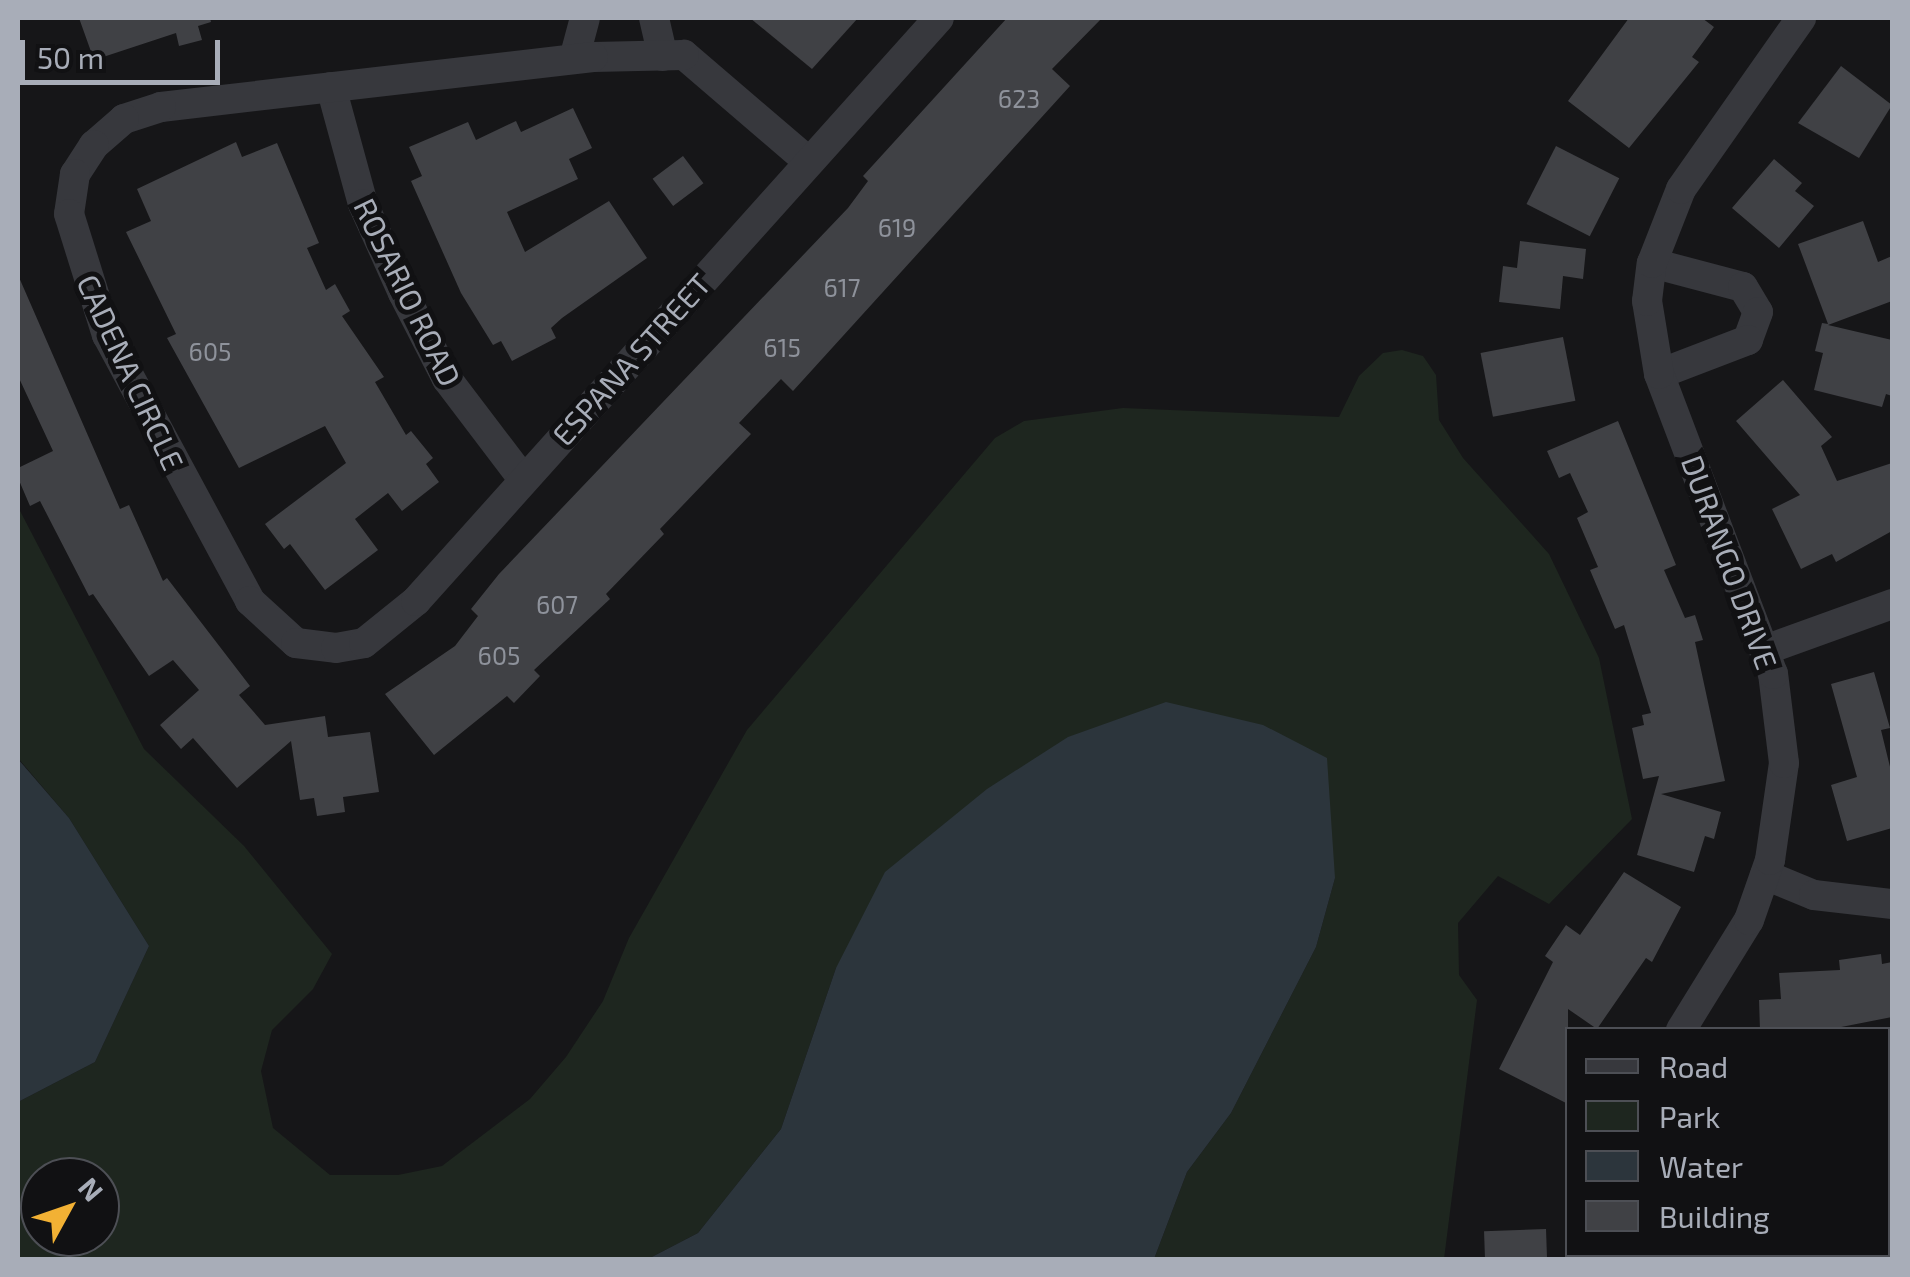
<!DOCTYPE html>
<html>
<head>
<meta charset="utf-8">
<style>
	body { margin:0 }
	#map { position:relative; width:1910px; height:1277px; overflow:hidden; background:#161618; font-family:"Exo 2",sans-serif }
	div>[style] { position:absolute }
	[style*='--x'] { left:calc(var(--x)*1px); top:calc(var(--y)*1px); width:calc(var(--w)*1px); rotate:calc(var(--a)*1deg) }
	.green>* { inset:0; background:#1e261f }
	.water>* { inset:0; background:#2c353c }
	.building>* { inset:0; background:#404145; transform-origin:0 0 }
	.minor>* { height:30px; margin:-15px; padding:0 15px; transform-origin:15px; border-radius:15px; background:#37383d }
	span { translate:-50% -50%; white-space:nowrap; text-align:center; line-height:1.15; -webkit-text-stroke:10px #111113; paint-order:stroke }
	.number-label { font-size:25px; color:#8e929b }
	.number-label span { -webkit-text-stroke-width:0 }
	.street-label { font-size:30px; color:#a8adb8 }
	.frame { position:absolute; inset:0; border:20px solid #a8adb8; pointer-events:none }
	.legend { position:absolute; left:1565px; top:1027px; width:325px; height:230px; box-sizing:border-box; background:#111113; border:2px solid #4d4f55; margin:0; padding:12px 18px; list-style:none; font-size:30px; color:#a8adb8 }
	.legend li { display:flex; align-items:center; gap:20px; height:50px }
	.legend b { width:50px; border:2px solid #4d4f55 }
	.north { position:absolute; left:20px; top:1157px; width:100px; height:100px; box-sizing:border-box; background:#111113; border:2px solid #4d4f55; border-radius:50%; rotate:50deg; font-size:28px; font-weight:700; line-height:40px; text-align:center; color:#a8adb8 }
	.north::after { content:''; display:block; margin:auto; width:35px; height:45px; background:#f2b134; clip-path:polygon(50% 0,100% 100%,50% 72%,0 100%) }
	.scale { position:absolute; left:20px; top:40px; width:200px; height:45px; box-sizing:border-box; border:5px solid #a8adb8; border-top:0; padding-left:12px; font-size:30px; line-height:35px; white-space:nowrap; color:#a8adb8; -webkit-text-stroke:8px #111113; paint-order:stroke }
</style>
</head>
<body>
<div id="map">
	<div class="green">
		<div style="clip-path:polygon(evenodd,1402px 350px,1423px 356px,1436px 375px,1439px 420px,1463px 458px,1549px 554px,1599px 658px,1632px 819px,1549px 904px,1498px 876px,1458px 923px,1459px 975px,1477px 1000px,1444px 1259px,1154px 1259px,1187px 1172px,1231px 1113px,1316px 947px,1335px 878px,836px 968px,781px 1129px,698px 1233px,648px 1259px,18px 1259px,18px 1102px,95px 1062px,149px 946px,69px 818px,18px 758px,18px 507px,144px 749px,244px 846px,332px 954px,313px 989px,272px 1030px,261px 1071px,273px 1128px,330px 1175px,398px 1175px,442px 1166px,530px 1099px,566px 1057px,603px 1001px,629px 938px,747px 730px,995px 438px,1024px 421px,1123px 408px,1339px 417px,1359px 376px,1383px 353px,1402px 350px,40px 1177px,100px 1177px,100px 1237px,40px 1237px,40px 1177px)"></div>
	</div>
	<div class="water">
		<div style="clip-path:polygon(1166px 702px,1263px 725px,1327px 758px,1335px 878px,1316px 947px,1231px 1113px,1187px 1172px,1154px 1259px,648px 1259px,698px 1233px,781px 1129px,836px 968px,885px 872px,987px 789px,1068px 737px)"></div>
		<div style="clip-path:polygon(18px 759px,69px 818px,149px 946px,95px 1062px,18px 1102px)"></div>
	</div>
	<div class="building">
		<div style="clip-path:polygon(79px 18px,210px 18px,211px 22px,198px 26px,202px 40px,179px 46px,176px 33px,94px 60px)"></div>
		<div style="clip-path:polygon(750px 18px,858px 18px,812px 69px)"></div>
		<div style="clip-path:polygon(1007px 18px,1102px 18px,1052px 69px,1070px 86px,793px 391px,781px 379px,739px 423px,751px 434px,660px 529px,664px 534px,606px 594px,610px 599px,534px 670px,540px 676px,514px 703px,507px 696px,434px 755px,385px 694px,455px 646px,478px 616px,471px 609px,499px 574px,848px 208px,868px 181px,863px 176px)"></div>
		<div style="clip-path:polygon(1629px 18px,1702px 18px,1714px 27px,1692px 57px,1699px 62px,1629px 148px,1568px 101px)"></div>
		<div style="clip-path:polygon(1841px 66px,1892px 105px,1859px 158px,1798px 123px)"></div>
		<div style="clip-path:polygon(573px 108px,592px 148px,569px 159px,578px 179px,507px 212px,525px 252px,609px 201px,647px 258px,562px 318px,551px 328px,556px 338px,512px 361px,501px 341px,493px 345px,461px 293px,411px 181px,422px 176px,409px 147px,468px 122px,476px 140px,516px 121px,521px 132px)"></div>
		<div style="clip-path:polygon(236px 142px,242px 157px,277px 143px,319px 243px,307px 248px,326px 290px,335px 284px,350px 311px,342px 316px,384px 377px,375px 382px,406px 435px,411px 431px,433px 458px,426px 464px,439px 482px,402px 511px,388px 493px,355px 519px,378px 550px,325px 590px,290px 544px,284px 549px,265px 524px,346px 463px,325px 426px,239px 468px,167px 338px,176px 334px,126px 232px,151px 221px,137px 189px)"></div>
		<div style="left:1556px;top:146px;width:71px;height:65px;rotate:27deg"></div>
		<div style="left:683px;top:156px;width:34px;height:38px;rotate:53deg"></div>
		<div style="clip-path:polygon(1774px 159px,1802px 183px,1795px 191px,1814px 206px,1779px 248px,1732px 208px)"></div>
		<div style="clip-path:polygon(1863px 221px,1878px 262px,1892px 256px,1892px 301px,1828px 325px,1892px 340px,1892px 396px,1886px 394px,1882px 407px,1814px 390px,1823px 353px,1815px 351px,1822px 323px,1828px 324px,1798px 244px)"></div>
		<div style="clip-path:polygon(1520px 241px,1586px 249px,1583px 279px,1563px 276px,1560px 309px,1499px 302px,1503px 266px,1517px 268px)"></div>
		<div style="clip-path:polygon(18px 275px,120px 509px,129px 505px,163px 581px,167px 578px,250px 686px,239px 695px,265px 725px,325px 716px,328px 737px,370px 732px,379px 792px,343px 797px,345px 812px,317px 816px,314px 798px,300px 800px,291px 741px,237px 788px,193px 738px,181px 749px,160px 725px,199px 690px,173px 660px,149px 676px,93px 594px,89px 596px,40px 501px,30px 506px,18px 478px,18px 468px,53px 451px,18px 376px)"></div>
		<div style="left:1563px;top:337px;width:65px;height:84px;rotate:79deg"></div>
		<div style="clip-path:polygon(1783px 380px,1832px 437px,1821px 446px,1837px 481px,1892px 463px,1892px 531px,1836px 562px,1832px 554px,1801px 569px,1772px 509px,1800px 495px,1736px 421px)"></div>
		<div style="clip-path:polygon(1618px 421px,1676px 565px,1664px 570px,1685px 618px,1695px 615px,1703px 640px,1695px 642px,1725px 781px,1661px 794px,1721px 812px,1714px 839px,1705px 836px,1694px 872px,1637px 855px,1659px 776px,1643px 779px,1632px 728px,1644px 725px,1642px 715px,1651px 713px,1624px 625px,1615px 629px,1590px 570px,1598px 567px,1577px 518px,1588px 512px,1570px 473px,1559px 478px,1547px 451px)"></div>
		<div style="clip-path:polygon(1874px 672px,1890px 728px,1881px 730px,1892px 775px,1892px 828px,1847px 841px,1831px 785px,1857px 777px,1831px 684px)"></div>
		<div style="clip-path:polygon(1624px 872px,1681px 907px,1652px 962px,1646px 958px,1597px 1029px,1568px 1009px,1568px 1104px,1499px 1069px,1553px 962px,1545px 956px,1566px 925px,1580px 935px)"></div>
		<div style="clip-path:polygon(1881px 954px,1882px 964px,1892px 962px,1892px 1017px,1826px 1030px,1760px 1030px,1759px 1000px,1781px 999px,1779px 973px,1840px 970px,1839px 960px)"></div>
		<div style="left:1546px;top:1229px;width:31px;height:62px;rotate:88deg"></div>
	</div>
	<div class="minor">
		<div style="--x:654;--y:18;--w:39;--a:77"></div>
		<div style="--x:574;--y:59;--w:42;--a:-75"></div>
		<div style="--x:331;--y:87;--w:121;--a:74.7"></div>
		<div style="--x:363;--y:204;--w:98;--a:65.8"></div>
		<div style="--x:403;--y:293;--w:97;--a:62.9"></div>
		<div style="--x:447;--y:379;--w:126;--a:52.8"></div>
		<div style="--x:809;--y:162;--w:165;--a:-139.4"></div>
		<div style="--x:684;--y:55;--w:91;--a:178.7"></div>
		<div style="--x:593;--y:57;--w:435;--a:173.4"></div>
		<div style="--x:161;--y:107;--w:39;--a:162"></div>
		<div style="--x:124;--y:119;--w:40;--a:139"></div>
		<div style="--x:94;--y:145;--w:35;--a:123"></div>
		<div style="--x:75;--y:174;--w:40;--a:98.5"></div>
		<div style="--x:69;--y:214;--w:127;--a:72.6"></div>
		<div style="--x:107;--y:335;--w:302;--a:61.7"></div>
		<div style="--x:250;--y:601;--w:62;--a:42.4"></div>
		<div style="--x:296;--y:643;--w:40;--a:7.1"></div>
		<div style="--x:336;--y:648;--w:28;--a:-10"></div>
		<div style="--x:364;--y:643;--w:67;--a:-38.9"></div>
		<div style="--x:416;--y:601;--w:783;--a:-48.11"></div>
		<div style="--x:1652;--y:263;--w:94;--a:14.8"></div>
		<div style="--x:1743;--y:287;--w:29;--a:59"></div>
		<div style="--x:1758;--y:312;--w:30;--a:110"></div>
		<div style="--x:1748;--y:340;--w:95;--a:159.1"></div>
		<div style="--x:1765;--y:650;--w:135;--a:-19.9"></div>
		<div style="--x:1765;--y:875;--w:53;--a:22.2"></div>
		<div style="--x:1814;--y:895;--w:79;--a:6.6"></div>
		<div style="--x:1681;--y:1030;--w:129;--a:-58.3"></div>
		<div style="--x:1749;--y:920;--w:64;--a:-70.7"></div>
		<div style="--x:1770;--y:860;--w:98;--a:-81.8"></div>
		<div style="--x:1784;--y:763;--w:90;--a:-97"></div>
		<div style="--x:1773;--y:674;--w:321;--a:-110.8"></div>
		<div style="--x:1659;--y:374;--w:74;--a:-99.3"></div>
		<div style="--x:1647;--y:301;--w:38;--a:-83"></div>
		<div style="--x:1652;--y:263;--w:79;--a:-68.6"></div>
		<div style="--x:1681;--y:189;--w:209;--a:-54.9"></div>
		<div style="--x:1888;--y:1190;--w:4;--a:0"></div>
		<div style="--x:1611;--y:1260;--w:6;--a:-90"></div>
	</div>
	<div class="number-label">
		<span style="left:1019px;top:98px">623</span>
		<span style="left:897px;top:227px">619</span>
		<span style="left:842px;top:287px">617</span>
		<span style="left:782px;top:347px">615</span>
		<span style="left:210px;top:351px">605</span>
		<span style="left:557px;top:604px">607</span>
		<span style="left:499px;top:655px">605</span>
	</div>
	<div class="street-label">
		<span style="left:408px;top:292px;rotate:64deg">ROSARIO ROAD</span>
		<span style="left:631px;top:359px;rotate:-48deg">ESPANA STREET</span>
		<span style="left:131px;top:372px;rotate:65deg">CADENA CIRCLE</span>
		<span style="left:1730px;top:562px;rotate:70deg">DURANGO DRIVE</span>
	</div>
	<div class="frame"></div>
	<ul class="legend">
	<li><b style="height:12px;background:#37383d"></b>Road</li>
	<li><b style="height:28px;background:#1e261f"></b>Park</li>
	<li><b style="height:28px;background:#2c353c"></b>Water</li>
	<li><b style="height:28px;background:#404145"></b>Building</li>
	</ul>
	<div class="north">N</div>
	<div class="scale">50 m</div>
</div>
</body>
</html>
